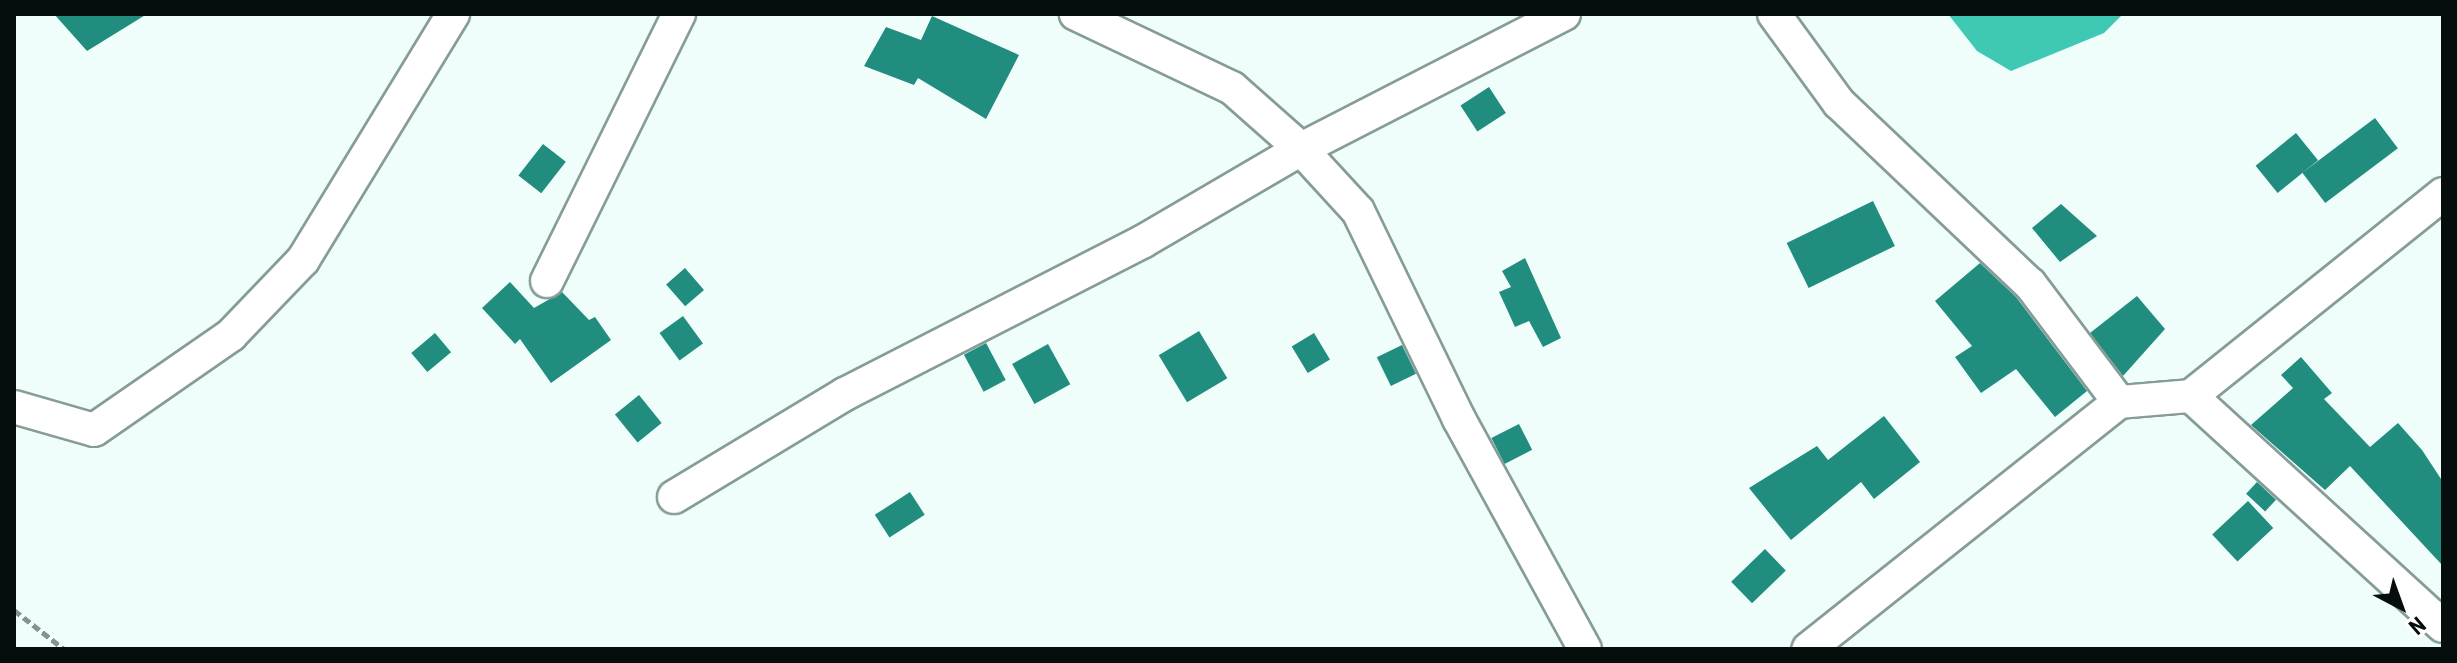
<!DOCTYPE html>
<html>
<head>
<meta charset="utf-8">
<style>
	body { margin:0 }
	#map { position:relative; width:2457px; height:663px; overflow:hidden; background:#effefb; font-family:"Roboto Condensed",sans-serif }
	div>[style] { position:absolute }
	[style*='--x'] { left:calc(var(--x)*1px); top:calc(var(--y)*1px); width:calc(var(--w)*1px); rotate:calc(var(--a)*1deg) }
	.water>* { inset:0; background:#3fc9b5 }
	.building>* { inset:0; background:#218d7e; transform-origin:0 0 }
	.path>* { height:5px; margin-top:-2.5px; transform-origin:0; background:repeating-linear-gradient(90deg,#869290 0 8px,transparent 0 12px) }
	.roads { filter:drop-shadow(2px 0 #869c97) drop-shadow(-2px 0 #869c97) drop-shadow(0 2px #869c97) drop-shadow(0 -2px #869c97) }
	.minor>* { height:32px; margin:-16px; padding:0 16px; transform-origin:16px; border-radius:16px; background:#fff }
	span { translate:-50% -50%; white-space:nowrap; text-align:center; line-height:1.15; -webkit-text-stroke:6px #fff; paint-order:stroke }
	.frame { position:absolute; inset:0; border:16px solid #060e0d; pointer-events:none }
	.north { position:absolute; left:2361px; top:567px; width:80px; height:80px; -webkit-text-stroke:6px #fff; paint-order:stroke; rotate:139deg; font-size:22px; font-weight:700; line-height:32px; text-align:center; color:#060e0d }
	.north::after { content:''; display:block; margin:auto; width:28px; height:36px; background:#060e0d; clip-path:polygon(50% 0,100% 100%,50% 72%,0 100%) }
</style>
</head>
<body>
<div id="map">
	<div class="water">
		<div style="clip-path:polygon(1948px 14px,2123px 14px,2104px 33px,2011px 71px,1977px 51px)"></div>
	</div>
	<div class="building">
		<div style="clip-path:polygon(54px 14px,147px 14px,87px 51px)"></div>
		<div style="clip-path:polygon(932px 16px,1019px 55px,986px 119px,918px 78px,914px 85px,864px 66px,886px 27px,921px 40px)"></div>
		<div style="left:1489px;top:87px;width:31px;height:34px;rotate:57deg"></div>
		<div style="left:2375px;top:118px;width:38px;height:91px;rotate:53deg"></div>
		<div style="left:2296px;top:133px;width:35px;height:52px;rotate:51deg"></div>
		<div style="left:543px;top:144px;width:29px;height:40px;rotate:38deg"></div>
		<div style="left:1873px;top:201px;width:50px;height:96px;rotate:64deg"></div>
		<div style="clip-path:polygon(2061px 204px,2097px 236px,2060px 262px,2032px 228px)"></div>
		<div style="clip-path:polygon(1525px 258px,1561px 338px,1543px 347px,1529px 321px,1515px 327px,1499px 292px,1511px 287px,1502px 271px)"></div>
		<div style="clip-path:polygon(1980px 263px,2016px 297px,2087px 391px,2055px 417px,2016px 369px,1981px 393px,1955px 357px,1972px 346px,1935px 301px)"></div>
		<div style="left:685px;top:268px;width:29px;height:25px;rotate:49deg"></div>
		<div style="clip-path:polygon(510px 282px,534px 308px,562px 292px,589px 320px,595px 317px,611px 340px,551px 383px,520px 339px,515px 344px,482px 308px)"></div>
		<div style="clip-path:polygon(2137px 296px,2165px 329px,2123px 376px,2090px 333px)"></div>
		<div style="left:683px;top:316px;width:34px;height:29px;rotate:54deg"></div>
		<div style="left:1199px;top:331px;width:55px;height:47px;rotate:59deg"></div>
		<div style="left:435px;top:333px;width:25px;height:31px;rotate:50deg"></div>
		<div style="left:1314px;top:333px;width:31px;height:26px;rotate:59deg"></div>
		<div style="left:986px;top:343px;width:42px;height:25px;rotate:62deg"></div>
		<div style="left:1048px;top:344px;width:46px;height:41px;rotate:61deg"></div>
		<div style="left:1402px;top:345px;width:32px;height:28px;rotate:64deg"></div>
		<div style="clip-path:polygon(2301px 357px,2332px 393px,2324px 399px,2370px 447px,2398px 423px,2422px 450px,2443px 482px,2443px 566px,2350px 466px,2325px 490px,2251px 425px,2293px 388px,2281px 375px)"></div>
		<div style="left:639px;top:395px;width:36px;height:31px;rotate:51deg"></div>
		<div style="clip-path:polygon(1884px 416px,1920px 462px,1874px 499px,1861px 482px,1791px 540px,1749px 488px,1817px 446px,1828px 460px)"></div>
		<div style="left:1519px;top:424px;width:29px;height:31px;rotate:63deg"></div>
		<div style="left:2257px;top:482px;width:26px;height:16px;rotate:43deg"></div>
		<div style="left:910px;top:492px;width:27px;height:42px;rotate:57deg"></div>
		<div style="left:2248px;top:501px;width:37px;height:49px;rotate:47deg"></div>
		<div style="left:1765px;top:549px;width:30px;height:47px;rotate:46deg"></div>
	</div>
	<div class="path">
		<div style="--x:14;--y:610;--w:63;--a:38"></div>
	</div>
	<div class="roads">
		<div class="minor">
			<div style="--x:1564;--y:14;--w:296;--a:152.8"></div>
			<div style="--x:1301;--y:149;--w:84;--a:47.4"></div>
			<div style="--x:1358;--y:211;--w:231;--a:64.1"></div>
			<div style="--x:1459;--y:419;--w:262;--a:61.3"></div>
			<div style="--x:1774;--y:14;--w:110;--a:53.9"></div>
			<div style="--x:1839;--y:103;--w:263;--a:43.5"></div>
			<div style="--x:2030;--y:284;--w:148;--a:53"></div>
			<div style="--x:2119;--y:402;--w:397;--a:141.5"></div>
			<div style="--x:547;--y:281;--w:298;--a:-63.7"></div>
			<div style="--x:2191;--y:396;--w:341;--a:42.4"></div>
			<div style="--x:2119;--y:402;--w:72;--a:-4.8"></div>
			<div style="--x:2191;--y:396;--w:323;--a:-38.7"></div>
			<div style="--x:14;--y:407;--w:83;--a:16"></div>
			<div style="--x:94;--y:430;--w:167;--a:-34.7"></div>
			<div style="--x:231;--y:335;--w:104;--a:-46.2"></div>
			<div style="--x:303;--y:260;--w:288;--a:-58.6"></div>
			<div style="--x:674;--y:497;--w:200;--a:-31.1"></div>
			<div style="--x:845;--y:394;--w:334;--a:-27.1"></div>
			<div style="--x:1142;--y:242;--w:184;--a:-30.3"></div>
			<div style="--x:1301;--y:149;--w:92;--a:-138.5"></div>
			<div style="--x:1232;--y:88;--w:173;--a:-154.6"></div>
		</div>
	</div>
	<div class="frame"></div>
	<div class="north">N</div>
</div>
</body>
</html>
